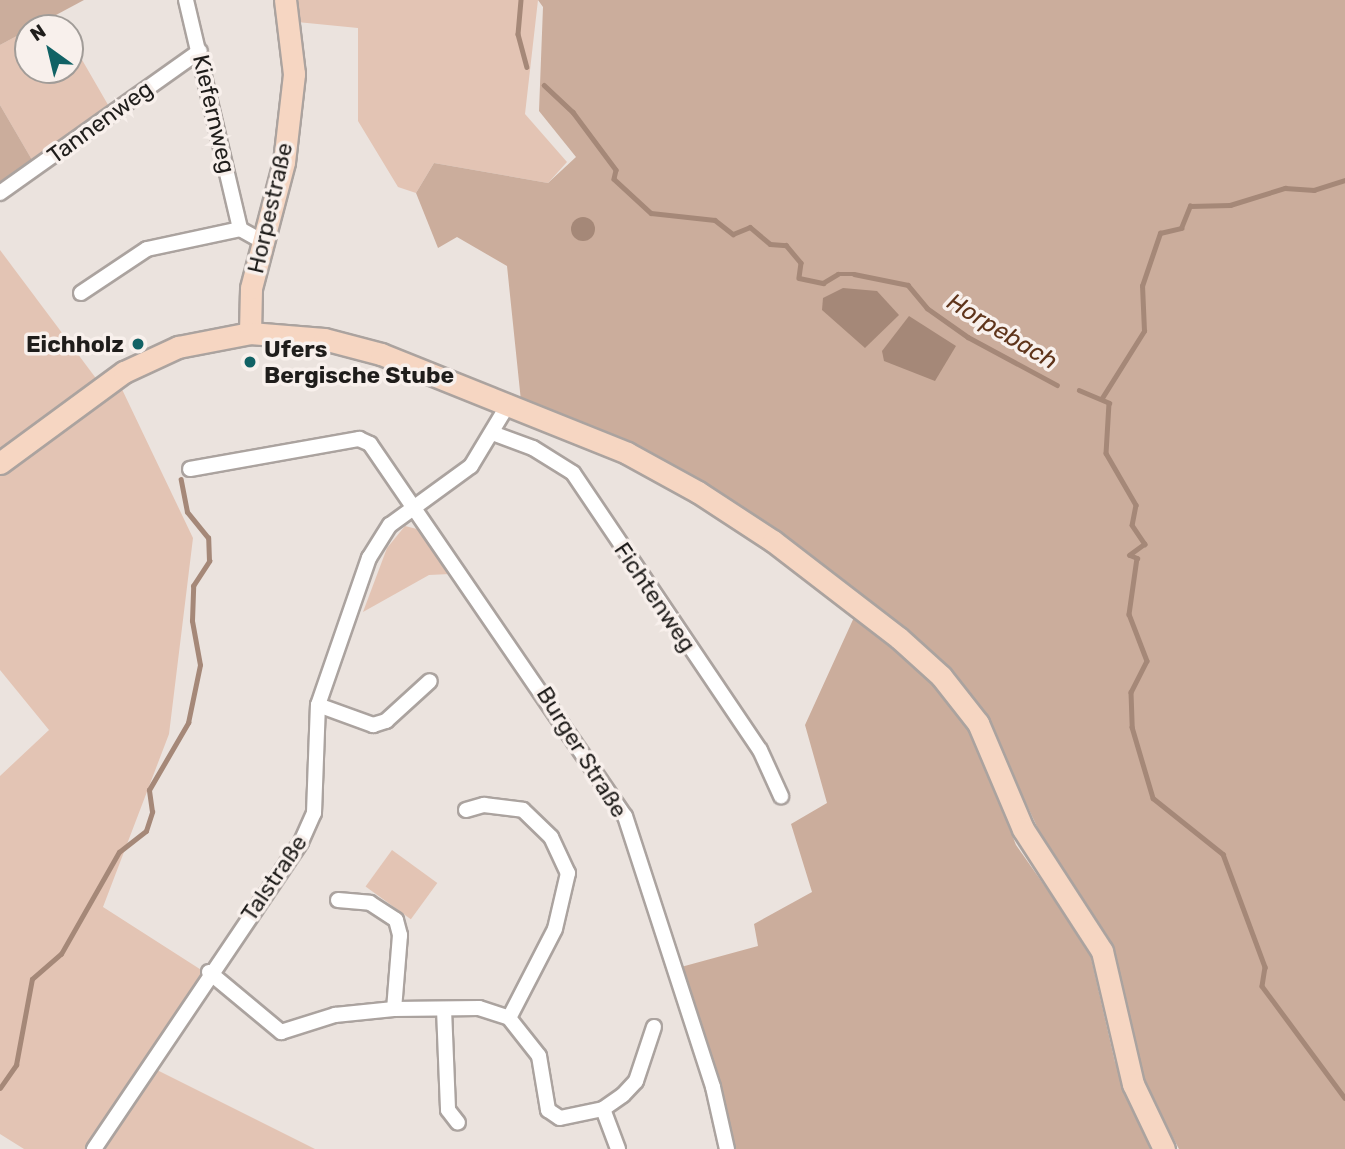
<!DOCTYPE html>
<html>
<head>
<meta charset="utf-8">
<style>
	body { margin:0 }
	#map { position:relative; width:1345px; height:1149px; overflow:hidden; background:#ebe3de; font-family:Rubik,sans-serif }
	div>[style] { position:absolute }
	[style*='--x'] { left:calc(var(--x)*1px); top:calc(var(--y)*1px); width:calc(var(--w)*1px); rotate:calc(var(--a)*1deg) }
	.green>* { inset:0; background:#e3c4b4; transform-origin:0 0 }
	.forest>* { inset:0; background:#cbad9c }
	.water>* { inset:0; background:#a58878 }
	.round { border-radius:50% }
	.stream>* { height:4.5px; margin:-2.25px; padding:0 2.25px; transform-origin:2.25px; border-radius:2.25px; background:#a58878 }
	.roads { filter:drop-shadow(2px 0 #aba39f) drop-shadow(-2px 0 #aba39f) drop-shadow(0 2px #aba39f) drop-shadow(0 -2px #aba39f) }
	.street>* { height:14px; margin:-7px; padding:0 7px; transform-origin:7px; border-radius:7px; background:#fff }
	.secondary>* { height:21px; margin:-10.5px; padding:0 10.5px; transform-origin:10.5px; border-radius:10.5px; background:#f6d6c2 }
	.dots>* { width:19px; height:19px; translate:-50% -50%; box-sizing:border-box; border:4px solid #f8f0ec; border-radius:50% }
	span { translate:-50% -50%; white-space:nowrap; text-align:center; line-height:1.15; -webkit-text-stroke:7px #f8f0ec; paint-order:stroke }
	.street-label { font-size:23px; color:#1f1d1b }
	.poi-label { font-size:23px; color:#1f1d1b; font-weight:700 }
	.right { translate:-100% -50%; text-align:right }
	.left { translate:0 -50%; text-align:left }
	.water-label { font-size:24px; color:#5f341a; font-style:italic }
	.north { position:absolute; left:14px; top:14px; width:70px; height:70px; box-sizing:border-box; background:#f8f0ec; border:2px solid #a19c98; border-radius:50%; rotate:326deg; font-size:19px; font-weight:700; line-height:28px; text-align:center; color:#1f1d1b }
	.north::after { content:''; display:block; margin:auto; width:24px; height:32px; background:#116265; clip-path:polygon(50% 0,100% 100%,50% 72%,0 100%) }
</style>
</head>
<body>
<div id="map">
	<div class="green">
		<div style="clip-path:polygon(292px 0,538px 0,525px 114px,567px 162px,548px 183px,434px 163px,416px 193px,398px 187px,358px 121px,358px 28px,297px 22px)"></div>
		<div style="clip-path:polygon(28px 30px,28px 70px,70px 70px,70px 39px,111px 110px,35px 165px,0 105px,0 45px)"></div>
		<div style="clip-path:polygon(0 250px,98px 381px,0 458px)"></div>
		<div style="clip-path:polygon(119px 383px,193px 538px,169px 734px,103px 907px,206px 973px,87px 1149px,24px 1149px,0 1134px,0 776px,49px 730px,0 670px,0 472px)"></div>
		<div style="clip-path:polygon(405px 526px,417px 529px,450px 574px,429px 575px,363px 612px,387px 548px)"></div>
		<div style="left:392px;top:850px;width:56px;height:45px;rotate:36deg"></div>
		<div style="clip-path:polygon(151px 1067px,315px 1149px,103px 1149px)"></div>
	</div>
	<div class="forest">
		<div style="clip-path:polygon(0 0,84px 0,0 45px)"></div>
		<div style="clip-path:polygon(538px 0,1345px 0,1345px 1149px,1179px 1149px,1142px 1079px,1105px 934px,1039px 831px,985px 716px,857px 594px,762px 520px,634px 445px,521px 401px,507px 266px,457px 237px,438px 248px,416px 193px,434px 163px,548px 183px,576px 157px,539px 111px,543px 7px)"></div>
		<div style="clip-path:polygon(0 105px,35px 165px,0 191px)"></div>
		<div style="clip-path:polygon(856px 613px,931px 683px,970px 728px,1016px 845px,1089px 949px,1115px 1062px,1150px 1149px,732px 1149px,681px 967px,758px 946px,754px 924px,812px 892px,791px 824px,827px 803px,805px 725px)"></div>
	</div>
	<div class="water">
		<div class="round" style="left:571px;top:217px;width:24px;height:24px"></div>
		<div style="clip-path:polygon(843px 288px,877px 291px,899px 315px,865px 348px,822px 310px,823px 298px)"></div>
		<div style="clip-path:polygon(909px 316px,956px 346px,935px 381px,884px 361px,882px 351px)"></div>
	</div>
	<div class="stream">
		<div style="--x:521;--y:0;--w:34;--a:95"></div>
		<div style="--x:518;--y:34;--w:34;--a:75"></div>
		<div style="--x:544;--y:85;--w:40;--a:43"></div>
		<div style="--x:573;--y:112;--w:72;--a:53.4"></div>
		<div style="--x:616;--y:170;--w:9;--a:103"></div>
		<div style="--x:614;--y:179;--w:50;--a:42.6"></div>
		<div style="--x:651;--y:213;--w:64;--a:6.2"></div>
		<div style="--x:715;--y:220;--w:23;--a:38"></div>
		<div style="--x:733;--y:234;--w:18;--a:-22"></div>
		<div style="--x:750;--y:227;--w:26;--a:40"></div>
		<div style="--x:770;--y:244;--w:16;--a:4"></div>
		<div style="--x:786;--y:245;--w:23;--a:50"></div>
		<div style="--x:801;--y:263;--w:15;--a:98"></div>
		<div style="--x:799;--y:278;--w:25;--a:12"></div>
		<div style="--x:823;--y:283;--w:17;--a:-31"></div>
		<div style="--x:838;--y:274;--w:16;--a:0"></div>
		<div style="--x:854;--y:274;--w:55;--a:11.5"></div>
		<div style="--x:908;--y:285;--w:30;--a:50"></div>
		<div style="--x:927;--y:308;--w:50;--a:35.3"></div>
		<div style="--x:968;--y:337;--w:101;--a:28.3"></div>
		<div style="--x:1079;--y:390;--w:33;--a:23"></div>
		<div style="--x:1109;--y:403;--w:50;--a:93.4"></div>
		<div style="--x:1106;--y:453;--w:60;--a:60"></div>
		<div style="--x:1136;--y:505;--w:20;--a:101"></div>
		<div style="--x:1132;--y:525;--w:23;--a:56"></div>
		<div style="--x:1145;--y:544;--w:19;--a:144"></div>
		<div style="--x:1130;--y:555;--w:8;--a:23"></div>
		<div style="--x:1137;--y:558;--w:57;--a:98.1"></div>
		<div style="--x:1129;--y:614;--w:50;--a:69"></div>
		<div style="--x:1147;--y:661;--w:35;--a:117"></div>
		<div style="--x:1131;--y:692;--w:35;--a:88"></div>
		<div style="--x:1132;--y:727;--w:74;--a:73.5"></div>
		<div style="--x:1153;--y:798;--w:90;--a:38.7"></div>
		<div style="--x:1223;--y:854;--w:121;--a:69.6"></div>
		<div style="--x:1265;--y:967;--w:19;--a:99"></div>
		<div style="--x:1262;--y:986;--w:139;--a:53.5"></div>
		<div style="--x:1102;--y:398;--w:79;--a:-57.9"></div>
		<div style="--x:1144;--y:331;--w:45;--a:-92.5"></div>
		<div style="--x:1142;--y:286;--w:56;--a:-71.2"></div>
		<div style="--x:1160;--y:233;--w:22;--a:-13"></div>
		<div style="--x:1181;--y:228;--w:24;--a:-68"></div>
		<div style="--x:1190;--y:206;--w:40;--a:-1.4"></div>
		<div style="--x:1230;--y:205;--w:58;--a:-17.2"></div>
		<div style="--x:1285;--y:188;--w:29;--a:4"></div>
		<div style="--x:1314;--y:190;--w:33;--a:-18"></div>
		<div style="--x:0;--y:1088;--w:28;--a:-55"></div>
		<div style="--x:16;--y:1065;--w:87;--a:-79.5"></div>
		<div style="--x:32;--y:979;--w:38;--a:-41"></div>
		<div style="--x:61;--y:954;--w:117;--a:-60.4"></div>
		<div style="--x:119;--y:852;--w:34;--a:-38"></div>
		<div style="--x:146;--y:831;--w:20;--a:-72"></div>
		<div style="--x:152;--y:812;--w:22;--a:-98"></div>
		<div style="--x:149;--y:790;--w:78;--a:-59.8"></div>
		<div style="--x:188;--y:723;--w:59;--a:-78.3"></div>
		<div style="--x:200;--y:665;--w:45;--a:-100.3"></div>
		<div style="--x:192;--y:621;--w:35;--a:-88"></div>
		<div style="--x:193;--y:586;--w:30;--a:-57"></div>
		<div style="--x:209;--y:561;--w:23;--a:-92"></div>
		<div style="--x:208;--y:538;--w:33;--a:-129"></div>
		<div style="--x:187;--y:512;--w:33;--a:-101"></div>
	</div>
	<div class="roads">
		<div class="street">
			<div style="--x:186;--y:0;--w:235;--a:76.7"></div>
			<div style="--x:240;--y:229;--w:25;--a:29"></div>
			<div style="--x:0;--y:193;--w:245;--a:-35.4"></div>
			<div style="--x:81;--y:293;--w:79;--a:-33.7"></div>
			<div style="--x:147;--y:249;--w:95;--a:-12.1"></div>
			<div style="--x:495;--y:434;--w:40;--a:20.2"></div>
			<div style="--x:533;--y:448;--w:47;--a:32"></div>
			<div style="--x:573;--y:473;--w:334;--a:56"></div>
			<div style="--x:760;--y:750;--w:51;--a:65.5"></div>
			<div style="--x:190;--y:469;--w:172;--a:-10.1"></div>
			<div style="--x:359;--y:439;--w:12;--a:24"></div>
			<div style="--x:370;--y:444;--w:451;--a:55.6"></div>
			<div style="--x:625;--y:816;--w:285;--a:72"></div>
			<div style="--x:713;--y:1087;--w:64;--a:77.3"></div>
			<div style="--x:318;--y:705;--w:59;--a:20"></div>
			<div style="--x:373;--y:725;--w:14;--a:-17"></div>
			<div style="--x:386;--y:721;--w:59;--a:-42.3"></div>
			<div style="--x:466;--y:810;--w:19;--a:-16"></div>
			<div style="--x:484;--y:805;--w:39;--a:7"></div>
			<div style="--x:523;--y:810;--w:39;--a:44"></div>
			<div style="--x:551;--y:837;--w:40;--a:65"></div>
			<div style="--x:568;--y:873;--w:57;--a:103.1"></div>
			<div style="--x:555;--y:929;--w:100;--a:117.3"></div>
			<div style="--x:338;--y:900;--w:32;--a:5"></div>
			<div style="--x:370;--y:903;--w:31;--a:33"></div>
			<div style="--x:396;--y:920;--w:16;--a:75"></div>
			<div style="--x:400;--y:935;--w:74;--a:94.6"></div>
			<div style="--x:209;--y:972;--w:94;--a:39.8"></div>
			<div style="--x:281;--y:1032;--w:57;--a:-17.5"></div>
			<div style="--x:335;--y:1015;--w:59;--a:-5.8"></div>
			<div style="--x:394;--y:1009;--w:85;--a:-0.7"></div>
			<div style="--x:479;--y:1008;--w:32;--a:18"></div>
			<div style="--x:509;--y:1018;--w:48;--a:51.7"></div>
			<div style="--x:539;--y:1056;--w:55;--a:80.5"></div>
			<div style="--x:548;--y:1110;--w:14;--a:34"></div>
			<div style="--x:560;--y:1118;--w:44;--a:-11.8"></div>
			<div style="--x:603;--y:1109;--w:24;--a:-35"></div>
			<div style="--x:623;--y:1095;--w:19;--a:-47"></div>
			<div style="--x:636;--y:1081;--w:57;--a:-71.6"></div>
			<div style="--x:444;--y:1009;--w:101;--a:87.7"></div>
			<div style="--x:448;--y:1110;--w:16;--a:52"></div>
			<div style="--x:603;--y:1109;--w:43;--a:69.4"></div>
			<div style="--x:94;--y:1149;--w:370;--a:-56"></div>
			<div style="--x:301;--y:842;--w:32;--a:-66"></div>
			<div style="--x:314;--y:813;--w:108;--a:-87.9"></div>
			<div style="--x:318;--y:705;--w:156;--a:-70.9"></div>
			<div style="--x:369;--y:558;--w:39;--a:-58"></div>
			<div style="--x:390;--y:525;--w:100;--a:-36.1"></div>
			<div style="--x:471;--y:466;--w:74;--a:-58.9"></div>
		</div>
		<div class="secondary">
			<div style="--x:250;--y:333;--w:45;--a:-88.7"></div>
			<div style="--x:251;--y:288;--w:130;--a:-75.3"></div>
			<div style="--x:284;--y:162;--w:89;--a:-83.5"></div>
			<div style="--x:294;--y:74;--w:75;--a:-96.9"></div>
			<div style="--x:0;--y:463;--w:154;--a:-36.3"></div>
			<div style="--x:124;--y:372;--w:60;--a:-24.8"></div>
			<div style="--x:178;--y:347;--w:73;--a:-11"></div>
			<div style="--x:250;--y:333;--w:74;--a:4.6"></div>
			<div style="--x:324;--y:339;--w:59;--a:14.7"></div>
			<div style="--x:381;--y:354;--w:265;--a:21.9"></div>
			<div style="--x:627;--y:453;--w:81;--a:28.8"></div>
			<div style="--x:698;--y:492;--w:90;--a:33.2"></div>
			<div style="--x:773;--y:541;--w:159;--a:37.6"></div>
			<div style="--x:899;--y:638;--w:57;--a:42.1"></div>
			<div style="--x:941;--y:676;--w:60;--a:51.8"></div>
			<div style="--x:978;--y:723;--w:115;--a:67"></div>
			<div style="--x:1023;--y:829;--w:145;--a:57.1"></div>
			<div style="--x:1102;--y:951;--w:137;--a:76.9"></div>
			<div style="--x:1133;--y:1084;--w:72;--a:64.5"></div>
		</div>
	</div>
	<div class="dots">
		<div style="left:138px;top:344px;background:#116265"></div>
		<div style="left:250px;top:362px;background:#116265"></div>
	</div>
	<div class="street-label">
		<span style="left:214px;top:114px;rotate:77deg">Kiefernweg</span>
		<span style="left:100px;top:122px;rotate:-36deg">Tannenweg</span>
		<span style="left:270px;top:208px;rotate:-77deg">Horpestraße</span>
		<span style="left:655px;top:597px;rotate:56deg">Fichtenweg</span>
		<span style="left:582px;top:752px;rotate:58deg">Burger Straße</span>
		<span style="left:274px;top:878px;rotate:-56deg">Talstraße</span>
	</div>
	<div class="poi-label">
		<span class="right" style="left:124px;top:344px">Eichholz</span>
		<span class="left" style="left:264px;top:362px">Ufers<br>Bergische Stube</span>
	</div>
	<div class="water-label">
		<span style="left:1002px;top:332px;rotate:31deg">Horpebach</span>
	</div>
	<div class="north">N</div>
</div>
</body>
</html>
